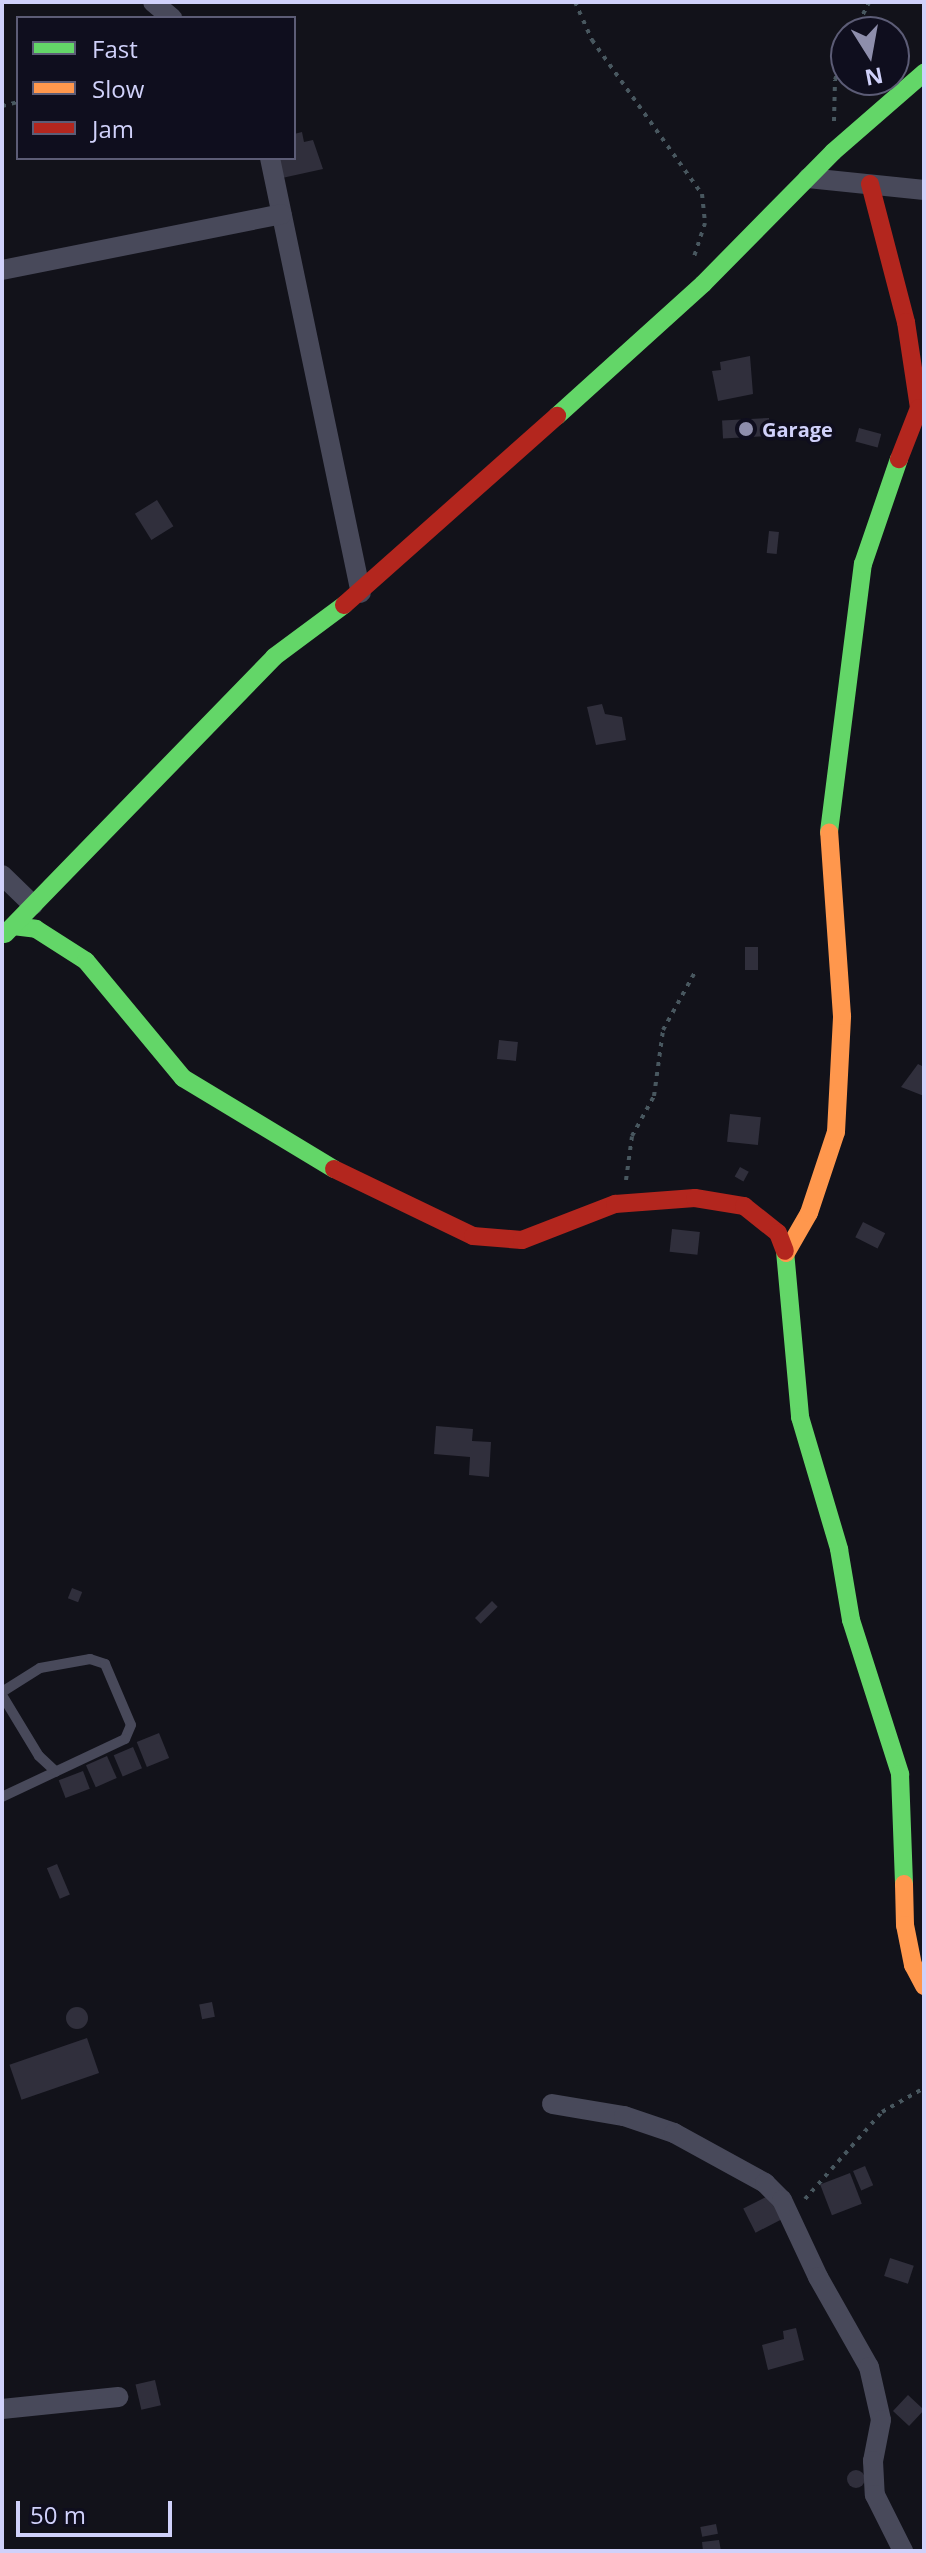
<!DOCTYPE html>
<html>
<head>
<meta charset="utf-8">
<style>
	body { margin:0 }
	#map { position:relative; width:926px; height:2553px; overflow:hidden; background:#12121a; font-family:"Open Sans",sans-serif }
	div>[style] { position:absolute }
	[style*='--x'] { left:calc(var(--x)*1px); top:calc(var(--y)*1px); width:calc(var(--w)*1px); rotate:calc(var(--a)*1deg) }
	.building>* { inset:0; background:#302f3c; transform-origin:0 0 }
	.round { border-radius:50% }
	.path>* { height:4px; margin-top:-2px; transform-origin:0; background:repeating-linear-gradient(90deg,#48575f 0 4px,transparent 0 10px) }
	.lane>* { height:10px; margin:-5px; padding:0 5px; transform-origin:5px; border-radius:5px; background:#48495a }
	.street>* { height:20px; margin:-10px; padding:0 10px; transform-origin:10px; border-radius:10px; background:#48495a }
	.fast>* { height:18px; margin:-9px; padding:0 9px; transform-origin:9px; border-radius:9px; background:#63d668 }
	.slow>* { height:18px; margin:-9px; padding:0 9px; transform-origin:9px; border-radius:9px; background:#ff974d }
	.jam>* { height:18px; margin:-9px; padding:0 9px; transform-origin:9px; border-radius:9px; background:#b3261e }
	.dots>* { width:22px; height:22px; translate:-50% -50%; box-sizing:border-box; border:4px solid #0f0e1e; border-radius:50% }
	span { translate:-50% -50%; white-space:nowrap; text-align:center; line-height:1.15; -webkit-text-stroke:7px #0f0e1e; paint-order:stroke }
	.poi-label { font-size:20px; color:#d0d1fa; font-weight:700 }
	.left { translate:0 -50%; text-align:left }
	.frame { position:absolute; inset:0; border:4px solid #d0d1fa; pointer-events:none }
	.legend { position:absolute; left:16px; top:16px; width:280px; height:144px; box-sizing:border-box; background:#0f0e1e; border:2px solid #5c5c76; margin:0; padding:10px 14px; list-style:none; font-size:24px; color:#d0d1fa }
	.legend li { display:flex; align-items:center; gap:16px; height:40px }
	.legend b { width:40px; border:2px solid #5c5c76 }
	.north { position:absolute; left:830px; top:16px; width:80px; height:80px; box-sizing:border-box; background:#0f0e1e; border:2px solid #5c5c76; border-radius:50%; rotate:169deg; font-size:22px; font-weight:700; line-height:32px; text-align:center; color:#d0d1fa }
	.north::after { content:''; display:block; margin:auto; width:28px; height:36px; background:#8e8eac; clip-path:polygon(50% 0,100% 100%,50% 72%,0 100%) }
	.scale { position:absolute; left:16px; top:2501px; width:156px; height:36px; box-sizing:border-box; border:4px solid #d0d1fa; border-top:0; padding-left:10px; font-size:24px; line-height:28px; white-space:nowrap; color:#d0d1fa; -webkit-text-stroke:6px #0f0e1e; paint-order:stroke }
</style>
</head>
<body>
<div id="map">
	<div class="building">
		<div style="clip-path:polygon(302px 132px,304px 142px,313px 140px,323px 169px,282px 178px,278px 158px,294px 158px,294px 134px)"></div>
		<div style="clip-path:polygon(750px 356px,753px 394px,718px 401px,712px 371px,721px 370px,720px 362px)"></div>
		<div style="left:769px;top:418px;width:18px;height:47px;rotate:87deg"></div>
		<div style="left:859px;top:428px;width:23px;height:14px;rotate:15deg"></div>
		<div style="left:157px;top:500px;width:31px;height:26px;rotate:58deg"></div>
		<div style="left:769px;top:531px;width:10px;height:22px;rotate:6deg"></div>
		<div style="clip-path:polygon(602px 704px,605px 714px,622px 717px,626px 740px,596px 745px,587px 707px)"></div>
		<div style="left:745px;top:947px;width:13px;height:23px"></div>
		<div style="left:499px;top:1040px;width:19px;height:19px;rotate:6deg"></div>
		<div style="clip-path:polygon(918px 1064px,924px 1067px,924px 1096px,901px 1087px)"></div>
		<div style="left:730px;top:1114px;width:31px;height:28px;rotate:6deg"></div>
		<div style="left:740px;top:1167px;width:10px;height:11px;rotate:29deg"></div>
		<div style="left:863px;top:1222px;width:25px;height:17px;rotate:27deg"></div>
		<div style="left:672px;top:1229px;width:28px;height:23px;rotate:6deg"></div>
		<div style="clip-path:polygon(436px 1426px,473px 1429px,472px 1441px,491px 1442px,489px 1477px,469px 1475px,470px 1457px,434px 1454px)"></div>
		<div style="left:72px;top:1588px;width:11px;height:11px;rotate:22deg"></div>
		<div style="left:492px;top:1601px;width:8px;height:24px;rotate:45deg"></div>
		<div style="left:159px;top:1733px;width:27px;height:24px;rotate:68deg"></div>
		<div style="left:133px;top:1747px;width:23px;height:21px;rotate:67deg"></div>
		<div style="left:107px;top:1756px;width:24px;height:23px;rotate:66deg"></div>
		<div style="left:83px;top:1771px;width:19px;height:26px;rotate:69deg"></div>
		<div style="left:57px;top:1864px;width:33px;height:11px;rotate:67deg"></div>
		<div style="left:212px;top:2002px;width:15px;height:13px;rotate:79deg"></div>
		<div class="round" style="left:66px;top:2007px;width:22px;height:22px"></div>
		<div style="left:87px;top:2038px;width:37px;height:82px;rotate:71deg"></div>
		<div style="left:865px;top:2166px;width:21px;height:13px;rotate:67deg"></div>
		<div style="left:850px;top:2173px;width:33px;height:32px;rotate:69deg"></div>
		<div style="left:770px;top:2195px;width:27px;height:30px;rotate:63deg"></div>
		<div style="left:890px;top:2258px;width:25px;height:19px;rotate:18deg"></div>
		<div style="clip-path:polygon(796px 2328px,804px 2360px,768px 2370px,762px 2345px,784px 2339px,783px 2331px)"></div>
		<div style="left:155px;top:2380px;width:26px;height:20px;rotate:77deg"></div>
		<div style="left:908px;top:2395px;width:22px;height:22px;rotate:43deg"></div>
		<div class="round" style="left:847px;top:2470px;width:18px;height:18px"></div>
		<div style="left:716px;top:2524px;width:10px;height:16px;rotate:79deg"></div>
		<div style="clip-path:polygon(719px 2540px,721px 2551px,703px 2551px,702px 2542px)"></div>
	</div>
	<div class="path">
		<div style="--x:575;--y:2;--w:42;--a:65.9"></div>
		<div style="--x:592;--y:40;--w:189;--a:54.5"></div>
		<div style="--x:702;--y:194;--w:29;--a:84"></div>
		<div style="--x:705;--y:223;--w:38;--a:108"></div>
		<div style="--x:854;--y:32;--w:34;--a:-63"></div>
		<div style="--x:2;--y:106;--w:16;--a:-14"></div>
		<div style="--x:834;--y:121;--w:41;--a:-88.6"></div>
		<div style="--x:835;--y:80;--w:34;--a:-71"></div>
		<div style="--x:626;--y:1180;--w:44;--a:-82.2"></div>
		<div style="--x:632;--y:1136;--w:46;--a:-61.2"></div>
		<div style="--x:654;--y:1096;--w:67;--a:-82.2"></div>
		<div style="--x:663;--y:1030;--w:66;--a:-61.1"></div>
		<div style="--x:805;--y:2199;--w:116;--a:-48.5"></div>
		<div style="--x:882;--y:2112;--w:48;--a:-29.7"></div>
	</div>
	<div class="lane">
		<div style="--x:2;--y:1692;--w:45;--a:-32.3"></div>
		<div style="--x:40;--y:1668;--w:51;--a:-10.2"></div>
		<div style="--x:90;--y:1659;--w:16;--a:18"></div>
		<div style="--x:105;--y:1664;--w:66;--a:66.9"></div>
		<div style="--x:131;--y:1725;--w:15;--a:113"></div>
		<div style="--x:125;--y:1739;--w:136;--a:154.8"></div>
		<div style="--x:2;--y:1695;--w:71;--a:58.8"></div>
		<div style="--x:39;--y:1756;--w:23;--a:43"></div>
	</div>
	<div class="street">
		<div style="--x:153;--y:2;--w:25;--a:40"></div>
		<div style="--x:270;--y:158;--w:444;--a:78.2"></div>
		<div style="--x:808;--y:178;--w:117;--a:5.9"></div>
		<div style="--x:2;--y:270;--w:285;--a:-11.3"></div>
		<div style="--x:2;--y:875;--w:43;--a:44.1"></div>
		<div style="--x:552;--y:2104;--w:73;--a:9.5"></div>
		<div style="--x:624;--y:2116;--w:53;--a:18.8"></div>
		<div style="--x:674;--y:2133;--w:104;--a:28.8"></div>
		<div style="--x:765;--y:2183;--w:24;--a:45"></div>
		<div style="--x:782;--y:2200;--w:85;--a:64.9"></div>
		<div style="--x:818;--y:2277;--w:103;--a:60.5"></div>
		<div style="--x:869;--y:2367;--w:54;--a:77.2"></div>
		<div style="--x:881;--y:2420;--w:42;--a:101"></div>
		<div style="--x:873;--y:2461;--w:34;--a:87"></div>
		<div style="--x:875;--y:2495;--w:63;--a:63.4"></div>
		<div style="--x:2;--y:2409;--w:117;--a:-5.9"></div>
	</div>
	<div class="fast">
		<div style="--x:557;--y:416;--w:197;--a:-42.1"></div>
		<div style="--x:703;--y:284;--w:185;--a:-45.4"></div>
		<div style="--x:833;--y:152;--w:121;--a:-41"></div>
		<div style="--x:829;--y:832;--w:270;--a:-82.8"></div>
		<div style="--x:863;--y:564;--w:111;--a:-71.1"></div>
		<div style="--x:13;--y:926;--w:23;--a:7"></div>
		<div style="--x:36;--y:929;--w:59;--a:32.6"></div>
		<div style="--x:86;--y:961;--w:152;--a:50.3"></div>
		<div style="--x:183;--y:1078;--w:176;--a:31.1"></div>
		<div style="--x:5;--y:934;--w:386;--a:-45.8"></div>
		<div style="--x:274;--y:657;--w:87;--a:-36.6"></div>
		<div style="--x:785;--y:1251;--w:167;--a:84.8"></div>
		<div style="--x:800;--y:1417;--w:138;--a:73.5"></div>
		<div style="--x:839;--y:1549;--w:72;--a:80.4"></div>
		<div style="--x:851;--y:1620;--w:162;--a:72.3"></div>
		<div style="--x:900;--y:1774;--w:110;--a:87.9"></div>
	</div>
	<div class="slow">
		<div style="--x:786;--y:1253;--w:46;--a:-60.1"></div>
		<div style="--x:809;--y:1213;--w:85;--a:-71.6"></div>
		<div style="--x:836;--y:1132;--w:116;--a:-87"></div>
		<div style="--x:842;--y:1016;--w:184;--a:-94"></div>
		<div style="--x:904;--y:1884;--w:41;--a:88.6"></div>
		<div style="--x:905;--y:1925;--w:41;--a:78.7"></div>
		<div style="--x:913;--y:1965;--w:24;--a:62"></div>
	</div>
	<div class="jam">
		<div style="--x:870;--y:184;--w:143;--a:75.4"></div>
		<div style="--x:906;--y:322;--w:87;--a:81.4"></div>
		<div style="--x:919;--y:408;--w:55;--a:111.4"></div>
		<div style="--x:344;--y:605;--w:285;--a:-41.6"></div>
		<div style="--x:334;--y:1169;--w:154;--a:25.7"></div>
		<div style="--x:473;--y:1236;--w:49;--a:4.7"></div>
		<div style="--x:522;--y:1240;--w:100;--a:-21.2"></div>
		<div style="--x:615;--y:1204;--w:80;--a:-4.3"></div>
		<div style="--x:695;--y:1198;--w:50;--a:9.3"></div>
		<div style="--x:744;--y:1206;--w:43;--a:38.5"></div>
		<div style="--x:778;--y:1233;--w:19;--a:69"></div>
	</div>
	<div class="dots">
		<div style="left:746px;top:429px;background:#8e8eac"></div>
	</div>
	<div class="poi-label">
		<span class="left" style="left:762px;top:429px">Garage</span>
	</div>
	<div class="frame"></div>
	<ul class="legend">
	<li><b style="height:10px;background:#63d668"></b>Fast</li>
	<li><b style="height:10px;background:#ff974d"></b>Slow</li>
	<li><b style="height:10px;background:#b3261e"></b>Jam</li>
	</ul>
	<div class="north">N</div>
	<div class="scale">50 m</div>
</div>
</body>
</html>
